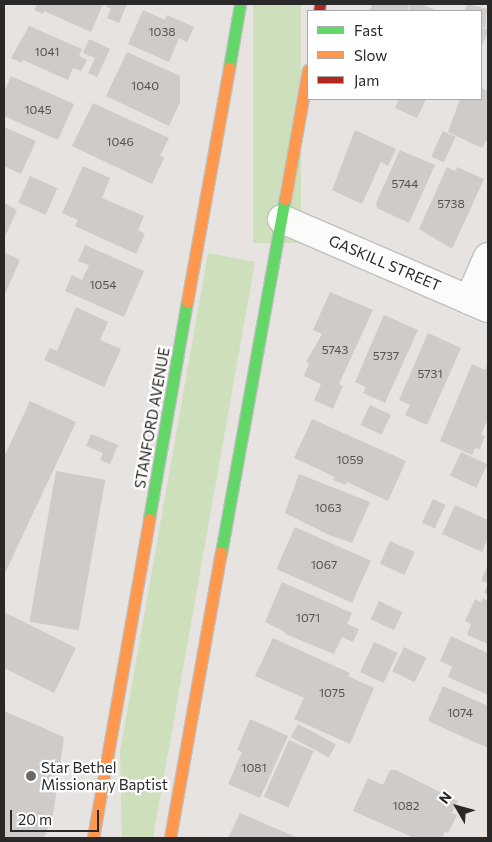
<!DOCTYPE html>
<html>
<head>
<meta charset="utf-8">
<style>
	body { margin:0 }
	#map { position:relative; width:492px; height:842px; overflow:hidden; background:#e6e3e0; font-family:Commissioner,sans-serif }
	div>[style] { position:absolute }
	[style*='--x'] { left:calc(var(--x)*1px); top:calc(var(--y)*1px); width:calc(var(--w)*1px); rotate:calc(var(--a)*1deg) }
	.green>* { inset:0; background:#cedfbb; transform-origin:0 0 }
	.building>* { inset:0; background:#cecbc9; transform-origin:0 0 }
	.roads { filter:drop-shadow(1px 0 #c0c0c0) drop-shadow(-1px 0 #c0c0c0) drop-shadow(0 1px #c0c0c0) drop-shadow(0 -1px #c0c0c0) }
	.street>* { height:28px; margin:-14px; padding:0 14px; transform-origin:14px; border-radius:14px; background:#fbfbfa }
	.fast>* { height:11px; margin:-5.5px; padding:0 5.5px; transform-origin:5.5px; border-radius:5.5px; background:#63d668 }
	.slow>* { height:11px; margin:-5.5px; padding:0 5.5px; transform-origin:5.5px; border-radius:5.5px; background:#ff974d }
	.jam>* { height:11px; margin:-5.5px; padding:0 5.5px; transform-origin:5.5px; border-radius:5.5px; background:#b3261e }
	.dots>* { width:14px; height:14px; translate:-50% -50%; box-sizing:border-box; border:2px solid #fff; border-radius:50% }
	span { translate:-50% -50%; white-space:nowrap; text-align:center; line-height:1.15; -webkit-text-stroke:4.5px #fff; paint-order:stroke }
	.number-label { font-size:12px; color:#535252 }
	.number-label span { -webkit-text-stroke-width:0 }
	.street-label { font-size:15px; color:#292929 }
	.poi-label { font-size:15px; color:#292929 }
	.left { translate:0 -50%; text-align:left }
	.frame { position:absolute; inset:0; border:5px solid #292929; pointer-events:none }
	.legend { position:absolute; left:307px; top:10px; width:175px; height:90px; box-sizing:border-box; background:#fff; border:1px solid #a9a9a9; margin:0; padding:6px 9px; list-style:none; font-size:15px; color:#292929 }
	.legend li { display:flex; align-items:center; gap:10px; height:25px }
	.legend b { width:25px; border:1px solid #a9a9a9 }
	.north { position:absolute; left:432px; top:782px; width:50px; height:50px; -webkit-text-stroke:4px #fff; paint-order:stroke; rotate:308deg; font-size:14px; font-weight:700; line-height:20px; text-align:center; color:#292929 }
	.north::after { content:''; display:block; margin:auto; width:18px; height:22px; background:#292929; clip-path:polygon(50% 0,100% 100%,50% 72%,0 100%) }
	.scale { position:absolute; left:10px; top:810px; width:89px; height:22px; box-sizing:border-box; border:2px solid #292929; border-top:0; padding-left:6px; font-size:15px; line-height:18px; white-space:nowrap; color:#292929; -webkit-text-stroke:4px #fff; paint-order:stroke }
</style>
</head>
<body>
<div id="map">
	<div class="green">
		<div style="left:253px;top:4px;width:48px;height:239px"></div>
		<div style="clip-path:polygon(208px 253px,255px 262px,153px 838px,122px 838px,120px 752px)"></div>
	</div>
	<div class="building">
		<div style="clip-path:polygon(37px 4px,103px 4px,91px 32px,44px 11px,43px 14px,34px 10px)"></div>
		<div style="clip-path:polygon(108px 4px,127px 4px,119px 23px,107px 18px,111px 9px,106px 7px)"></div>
		<div style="clip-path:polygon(373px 4px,410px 4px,407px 11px,369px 11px)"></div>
		<div style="clip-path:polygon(411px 4px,421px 4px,438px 11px,408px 11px)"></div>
		<div style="clip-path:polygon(468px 4px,487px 9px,485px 28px,481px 26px,481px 11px,464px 11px)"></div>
		<div style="clip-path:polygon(143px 10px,165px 20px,167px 15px,194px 27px,187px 42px,179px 38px,169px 62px,128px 44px)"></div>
		<div style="clip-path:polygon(29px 26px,82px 49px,79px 56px,87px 60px,81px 71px,73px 68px,68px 80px,23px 60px,22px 63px,11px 58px)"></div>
		<div style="left:481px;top:27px;width:8px;height:51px;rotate:23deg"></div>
		<div style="clip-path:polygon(89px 39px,110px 49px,97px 77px,88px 73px,95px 58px,83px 53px)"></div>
		<div style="clip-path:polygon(127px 52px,180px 76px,180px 102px,169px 126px,106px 96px)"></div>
		<div style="clip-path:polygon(11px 76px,74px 104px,58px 140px,4px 116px,4px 92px)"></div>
		<div style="clip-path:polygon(481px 88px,488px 91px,488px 138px,482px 148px,448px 132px,460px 99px,481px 99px)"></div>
		<div style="clip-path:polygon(399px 99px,426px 99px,417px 118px,395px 108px)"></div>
		<div style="clip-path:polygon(93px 103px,169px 138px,160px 156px,164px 158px,152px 184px,72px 146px)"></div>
		<div style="clip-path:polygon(4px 127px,36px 141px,21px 174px,4px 166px)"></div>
		<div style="clip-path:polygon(355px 130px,396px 149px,388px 166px,381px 162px,362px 204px,332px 190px)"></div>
		<div style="left:443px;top:131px;width:14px;height:28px;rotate:25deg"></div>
		<div style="clip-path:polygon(400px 150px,435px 165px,409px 223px,377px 208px,376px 203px)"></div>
		<div style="clip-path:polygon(83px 166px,110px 178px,102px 198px,144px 216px,138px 230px,145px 234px,136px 254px,75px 226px,78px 220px,62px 213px)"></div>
		<div style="clip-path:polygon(447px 167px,455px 171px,457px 167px,484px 179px,452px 249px,419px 229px)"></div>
		<div style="left:30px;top:176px;width:30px;height:29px;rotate:24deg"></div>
		<div style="clip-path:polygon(4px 203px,17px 210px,4px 239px)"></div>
		<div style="clip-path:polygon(85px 245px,144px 271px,124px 317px,65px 291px,72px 275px,82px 280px,89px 265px,78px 261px)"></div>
		<div style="clip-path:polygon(4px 252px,20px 260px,4px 296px)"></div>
		<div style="clip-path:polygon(330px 292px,373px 310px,339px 384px,343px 386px,333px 409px,314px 400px,321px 384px,304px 376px,309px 363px,306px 362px,322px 334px,313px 330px)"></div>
		<div style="clip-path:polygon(76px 307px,108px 322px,100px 340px,121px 349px,104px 387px,44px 360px,50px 348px,57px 351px)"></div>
		<div style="clip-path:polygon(384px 315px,418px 330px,385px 403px,363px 393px,366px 387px,355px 382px)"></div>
		<div style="clip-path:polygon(428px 333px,461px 348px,427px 425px,405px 415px,410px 405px,399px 400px)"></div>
		<div style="clip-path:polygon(488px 362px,488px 418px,481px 435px,485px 436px,480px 449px,475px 448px,472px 455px,440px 441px,472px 364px,485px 370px)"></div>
		<div style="clip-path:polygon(30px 401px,76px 422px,4px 575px,4px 457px)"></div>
		<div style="left:370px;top:405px;width:23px;height:22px;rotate:25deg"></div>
		<div style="clip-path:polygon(312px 419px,406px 461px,388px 501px,347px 482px,345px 485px,333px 480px,335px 477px,294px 458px)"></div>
		<div style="clip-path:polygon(91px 434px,118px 445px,110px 464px,100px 460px,103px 453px,86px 446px)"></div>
		<div style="left:461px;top:452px;width:29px;height:26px;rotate:25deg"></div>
		<div style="left:56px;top:471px;width:50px;height:153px;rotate:10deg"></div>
		<div style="clip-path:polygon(299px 474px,370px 502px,352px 543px,329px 535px,285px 513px)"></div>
		<div style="left:433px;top:499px;width:14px;height:26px;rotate:25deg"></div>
		<div style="clip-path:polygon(455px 505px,488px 520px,488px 537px,482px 552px,442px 534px)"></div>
		<div style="left:295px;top:527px;width:83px;height:46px;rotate:24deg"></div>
		<div style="left:390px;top:541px;width:27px;height:25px;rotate:24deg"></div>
		<div style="clip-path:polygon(488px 564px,488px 595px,484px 593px,488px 583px,481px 581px)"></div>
		<div style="clip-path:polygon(282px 582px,352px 613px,347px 624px,359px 629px,353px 642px,342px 637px,334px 654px,285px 634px,285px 632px,265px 622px)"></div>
		<div style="clip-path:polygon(483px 598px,488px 601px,488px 644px,467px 635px,471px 624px,465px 621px,475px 599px,481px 602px)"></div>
		<div style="left:379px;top:601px;width:26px;height:20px;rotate:25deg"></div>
		<div style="clip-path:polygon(4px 612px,76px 648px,54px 693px,4px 668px)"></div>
		<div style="clip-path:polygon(451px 636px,488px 653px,488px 695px,448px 677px,452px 667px,440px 661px)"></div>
		<div style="clip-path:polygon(273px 638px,350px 673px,348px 676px,374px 688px,350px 744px,294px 719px,304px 698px,255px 676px)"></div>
		<div style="left:374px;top:642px;width:26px;height:33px;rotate:25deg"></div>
		<div style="left:404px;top:647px;width:25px;height:27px;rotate:26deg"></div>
		<div style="clip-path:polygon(443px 686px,488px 706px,488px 748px,428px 721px)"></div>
		<div style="clip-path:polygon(4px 711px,64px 737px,53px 815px,44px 838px,4px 838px)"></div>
		<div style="clip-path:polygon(250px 719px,288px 736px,260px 798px,228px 784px,242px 752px,237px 750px)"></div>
		<div style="left:298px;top:724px;width:43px;height:15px;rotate:28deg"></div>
		<div style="left:289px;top:740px;width:27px;height:62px;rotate:24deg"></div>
		<div style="clip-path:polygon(390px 770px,396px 770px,458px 801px,452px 813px,457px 815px,448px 833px,445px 831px,442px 838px,414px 838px,353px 811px,368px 778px,383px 785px)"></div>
		<div style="clip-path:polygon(240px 813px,298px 838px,228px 838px)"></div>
	</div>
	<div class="roads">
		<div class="street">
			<div style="--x:282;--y:219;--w:224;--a:23.4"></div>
			<div style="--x:469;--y:300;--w:47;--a:-66.2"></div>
		</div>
		<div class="fast">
			<div style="--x:229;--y:68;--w:65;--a:-80.2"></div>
			<div style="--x:149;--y:519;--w:220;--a:-80.1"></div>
			<div style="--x:221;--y:553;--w:360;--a:-79.8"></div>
		</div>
		<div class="slow">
			<div style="--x:285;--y:199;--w:131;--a:-79.9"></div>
			<div style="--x:187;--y:302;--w:238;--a:-79.8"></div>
			<div style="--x:93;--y:838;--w:324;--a:-80"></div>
			<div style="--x:170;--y:838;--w:290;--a:-79.9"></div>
		</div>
		<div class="jam">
			<div style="--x:319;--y:11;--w:7;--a:-82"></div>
		</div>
	</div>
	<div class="dots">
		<div style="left:31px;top:776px;background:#6b6a69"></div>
	</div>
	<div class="number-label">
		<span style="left:162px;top:32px">1038</span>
		<span style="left:47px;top:52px">1041</span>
		<span style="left:145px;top:86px">1040</span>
		<span style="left:38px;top:110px">1045</span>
		<span style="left:120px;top:142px">1046</span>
		<span style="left:405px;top:184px">5744</span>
		<span style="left:451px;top:204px">5738</span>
		<span style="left:103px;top:285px">1054</span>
		<span style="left:335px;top:350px">5743</span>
		<span style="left:386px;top:356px">5737</span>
		<span style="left:430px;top:374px">5731</span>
		<span style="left:350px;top:460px">1059</span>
		<span style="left:328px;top:508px">1063</span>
		<span style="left:324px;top:565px">1067</span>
		<span style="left:308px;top:618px">1071</span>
		<span style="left:332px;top:693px">1075</span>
		<span style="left:460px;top:713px">1074</span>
		<span style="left:254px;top:768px">1081</span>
		<span style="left:406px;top:806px">1082</span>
	</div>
	<div class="street-label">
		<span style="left:385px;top:263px;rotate:23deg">GASKILL STREET</span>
		<span style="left:152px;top:418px;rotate:-80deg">STANFORD AVENUE</span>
	</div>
	<div class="poi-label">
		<span class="left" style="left:41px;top:776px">Star Bethel<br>Missionary Baptist</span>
	</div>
	<div class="frame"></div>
	<ul class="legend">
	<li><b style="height:6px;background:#63d668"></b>Fast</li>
	<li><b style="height:6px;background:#ff974d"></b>Slow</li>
	<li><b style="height:6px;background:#b3261e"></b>Jam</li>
	</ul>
	<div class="north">N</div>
	<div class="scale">20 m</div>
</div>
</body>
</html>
